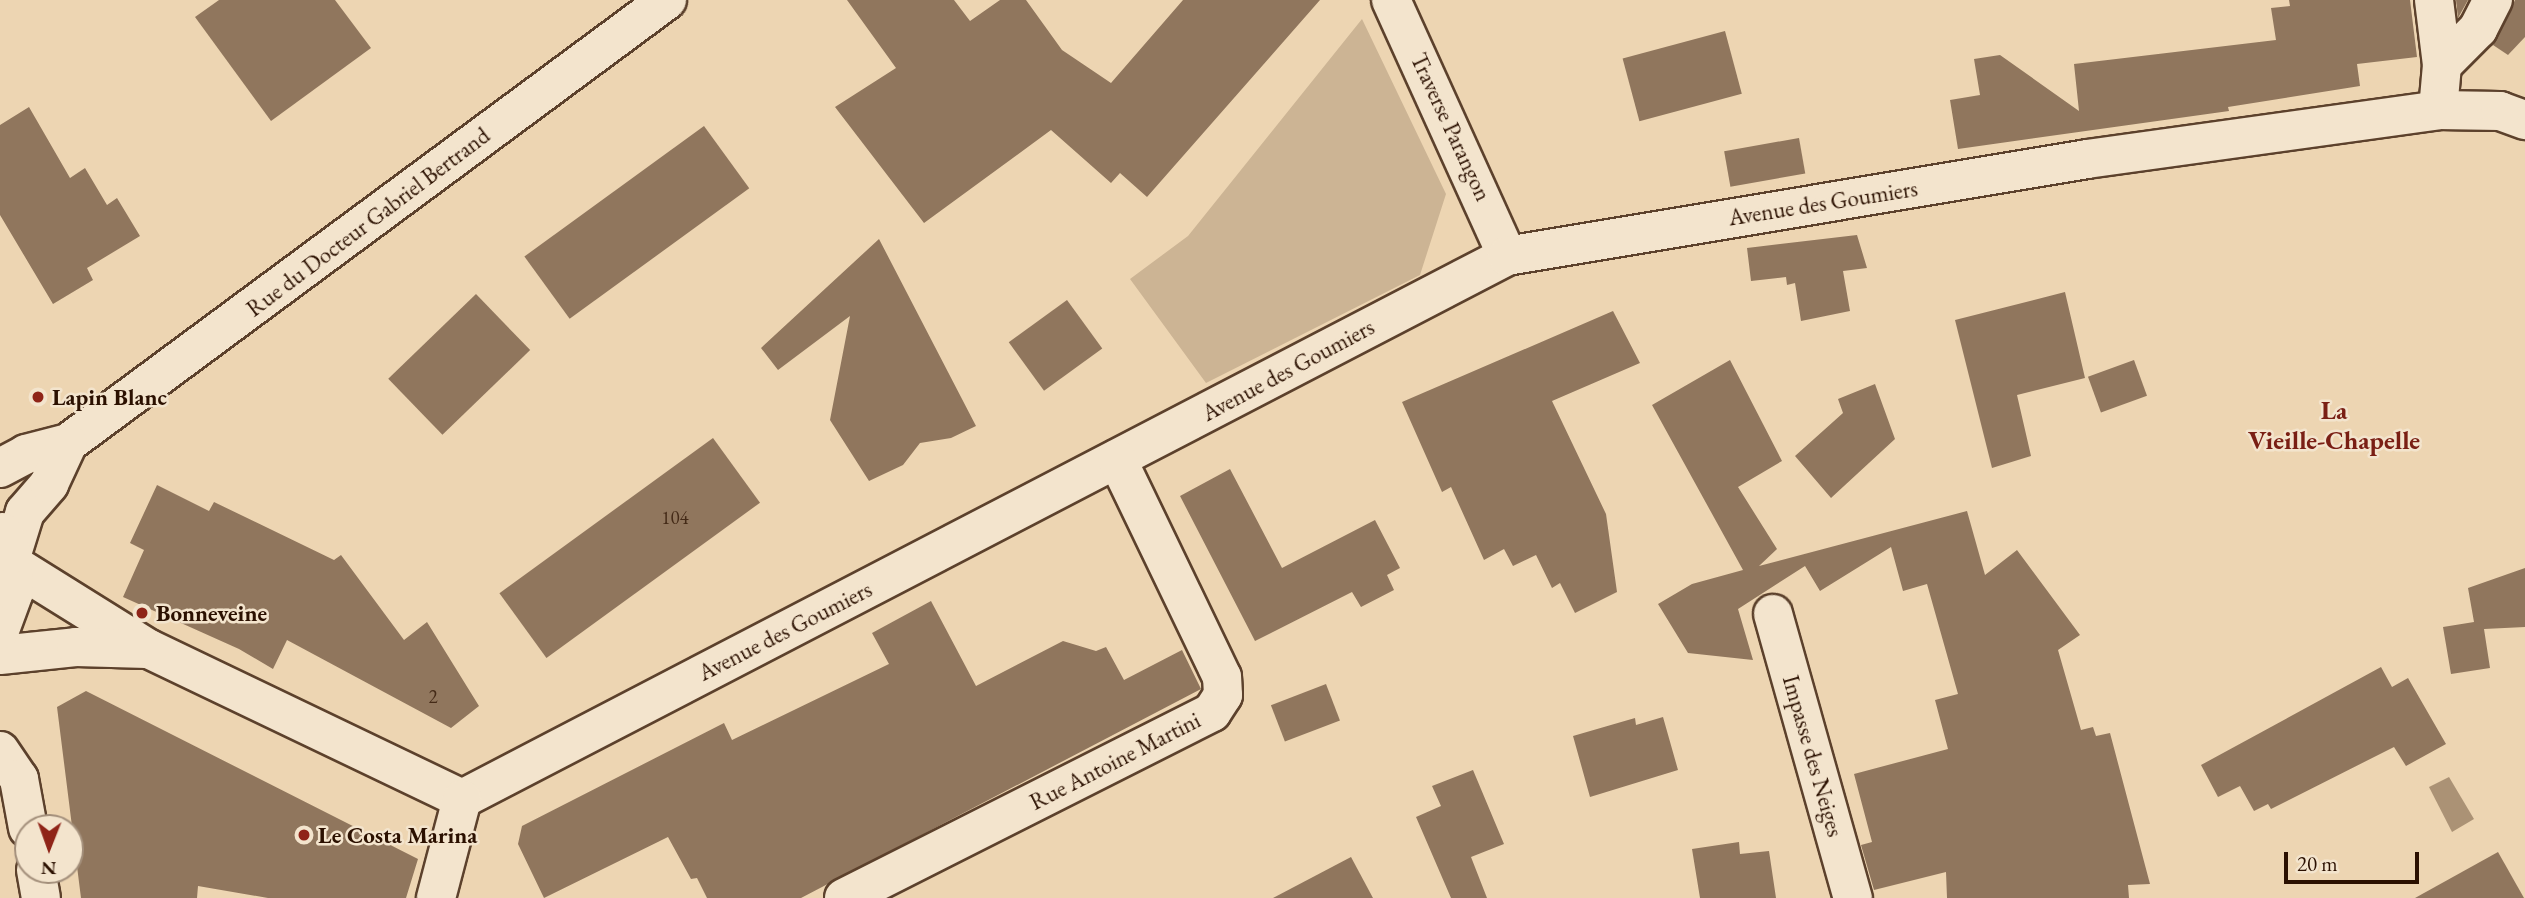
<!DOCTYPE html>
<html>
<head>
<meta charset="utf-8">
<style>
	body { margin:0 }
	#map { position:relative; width:2525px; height:898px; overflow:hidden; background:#edd5b2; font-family:"EB Garamond",serif }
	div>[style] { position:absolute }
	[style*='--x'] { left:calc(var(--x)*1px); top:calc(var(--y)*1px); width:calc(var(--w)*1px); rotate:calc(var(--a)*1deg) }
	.green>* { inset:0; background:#ccb494 }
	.water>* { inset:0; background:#ab9275 }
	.building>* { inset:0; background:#90765d; transform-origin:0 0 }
	.roads { filter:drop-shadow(2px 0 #5c412c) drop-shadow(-2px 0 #5c412c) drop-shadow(0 2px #5c412c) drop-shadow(0 -2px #5c412c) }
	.street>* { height:38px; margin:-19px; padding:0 19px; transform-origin:19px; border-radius:19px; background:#f3e4cd }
	.secondary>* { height:38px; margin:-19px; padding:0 19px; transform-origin:19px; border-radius:19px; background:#f3e4cd }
	.dots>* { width:19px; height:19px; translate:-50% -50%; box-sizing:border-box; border:4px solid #f3e4cd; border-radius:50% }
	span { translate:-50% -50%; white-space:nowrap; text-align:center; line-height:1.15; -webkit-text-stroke:5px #f3e4cd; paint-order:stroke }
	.number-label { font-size:19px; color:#442a17 }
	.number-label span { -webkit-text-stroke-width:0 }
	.street-label { font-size:23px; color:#2b1000 }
	.poi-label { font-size:23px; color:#2b1000; font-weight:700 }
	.left { translate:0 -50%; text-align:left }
	.quarter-label { font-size:26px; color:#7a1f14; font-weight:700 }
	.north { position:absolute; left:14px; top:814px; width:70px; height:70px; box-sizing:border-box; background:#f3e4cd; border:2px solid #a38f7b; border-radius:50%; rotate:181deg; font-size:19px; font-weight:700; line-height:28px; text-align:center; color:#2b1000 }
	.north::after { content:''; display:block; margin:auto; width:24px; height:32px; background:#8f2418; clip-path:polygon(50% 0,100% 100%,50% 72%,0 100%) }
	.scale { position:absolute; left:2284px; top:852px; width:135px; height:32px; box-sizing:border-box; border:4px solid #2b1000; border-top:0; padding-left:9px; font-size:21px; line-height:24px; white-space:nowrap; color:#2b1000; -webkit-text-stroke:5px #f3e4cd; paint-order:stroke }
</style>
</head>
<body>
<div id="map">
	<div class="green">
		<div style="clip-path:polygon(1362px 19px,1446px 194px,1420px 275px,1206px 383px,1130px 279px,1188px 236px)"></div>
	</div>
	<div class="water">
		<div style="clip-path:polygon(2449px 777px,2474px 819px,2452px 832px,2429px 787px)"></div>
	</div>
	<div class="building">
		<div style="clip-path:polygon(219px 0,335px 0,371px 48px,271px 121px,195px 17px)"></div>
		<div style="clip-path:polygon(847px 0,954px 0,970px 21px,1000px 0,1026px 0,1062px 50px,1111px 83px,1183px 0,1320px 0,1147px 197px,1120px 173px,1111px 183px,1051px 130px,924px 223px,835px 107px,896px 68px)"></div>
		<div style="clip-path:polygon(2289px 0,2410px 0,2417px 57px,2357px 64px,2360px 86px,2228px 107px,2229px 111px,1958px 149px,1950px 100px,1980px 95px,1974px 59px,2000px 55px,2079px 111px,2074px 64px,2276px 40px,2271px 8px,2290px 6px)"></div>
		<div style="clip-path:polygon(2456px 0,2468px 0,2458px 18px)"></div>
		<div style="clip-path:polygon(2515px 0,2525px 0,2525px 37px,2508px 55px,2493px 45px)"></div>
		<div style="left:1725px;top:31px;width:65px;height:106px;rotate:75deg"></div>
		<div style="clip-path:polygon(29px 107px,70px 178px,85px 168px,107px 205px,117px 198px,140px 236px,87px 268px,93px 280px,53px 304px,0 215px,0 125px)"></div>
		<div style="left:704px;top:126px;width:77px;height:222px;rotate:54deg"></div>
		<div style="left:1799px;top:138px;width:36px;height:76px;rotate:80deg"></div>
		<div style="clip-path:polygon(1857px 235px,1867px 268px,1843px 271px,1850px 311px,1801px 321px,1795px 283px,1787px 285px,1786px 277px,1751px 281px,1747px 248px)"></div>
		<div style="clip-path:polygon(879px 239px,976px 426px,951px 438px,920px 443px,903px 465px,869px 481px,830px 420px,850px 316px,778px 370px,761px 348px)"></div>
		<div style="clip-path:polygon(2065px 292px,2085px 378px,2017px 395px,2031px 456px,1992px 468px,1955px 320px)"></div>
		<div style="left:476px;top:294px;width:78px;height:122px;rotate:46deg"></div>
		<div style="left:1067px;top:300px;width:60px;height:72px;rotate:54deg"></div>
		<div style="clip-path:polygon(1613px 311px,1640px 363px,1552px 401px,1606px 514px,1617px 592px,1575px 613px,1560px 583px,1552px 588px,1536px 555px,1513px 566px,1504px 549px,1484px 560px,1451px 487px,1442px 492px,1402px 402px)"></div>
		<div style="clip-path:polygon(1730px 360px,1782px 461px,1738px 487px,1777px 549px,1759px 566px,1967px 511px,1985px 575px,2017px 550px,2080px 635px,2058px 650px,2081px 730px,2093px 727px,2096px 736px,2110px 733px,2150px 884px,2128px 885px,2129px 898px,1947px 898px,1946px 872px,1874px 890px,1861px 845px,1872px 842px,1854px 774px,1948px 749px,1935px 700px,1958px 694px,1927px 584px,1903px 591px,1891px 547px,1820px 591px,1805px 566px,1738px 609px,1753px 660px,1688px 653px,1658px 604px,1692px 584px,1743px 570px,1652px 405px)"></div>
		<div style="left:2134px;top:360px;width:38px;height:49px;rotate:70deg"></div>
		<div style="clip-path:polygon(1875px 384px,1895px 439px,1831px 498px,1795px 456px,1843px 413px,1838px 399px)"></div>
		<div style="left:713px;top:438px;width:80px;height:264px;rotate:54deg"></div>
		<div style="clip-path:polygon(1230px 469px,1282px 568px,1375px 520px,1400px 568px,1387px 575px,1394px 590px,1361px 607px,1352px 592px,1255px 641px,1180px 496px)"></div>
		<div style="clip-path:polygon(157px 485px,209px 511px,214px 502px,334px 560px,341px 555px,404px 640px,427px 622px,479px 706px,451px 728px,287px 640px,273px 669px,239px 649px,123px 597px,144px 550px,130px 543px)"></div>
		<div style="clip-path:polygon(2525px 568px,2525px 627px,2484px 629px,2490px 668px,2451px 674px,2443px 627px,2474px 622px,2468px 588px)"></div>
		<div style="clip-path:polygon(931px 601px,976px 686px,1063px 641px,1096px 651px,1106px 647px,1124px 680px,1182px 650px,1201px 689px,801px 898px,707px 898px,697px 878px,691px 879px,668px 837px,544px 898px,518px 844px,522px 826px,724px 723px,732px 740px,889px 664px,872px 633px)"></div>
		<div style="clip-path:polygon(2381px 667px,2392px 687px,2408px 678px,2446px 744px,2406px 766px,2394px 747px,2271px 809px,2268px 804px,2254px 811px,2240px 786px,2218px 797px,2201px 765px)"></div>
		<div style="left:1326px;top:684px;width:39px;height:59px;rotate:69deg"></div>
		<div style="clip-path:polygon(86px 691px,418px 859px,406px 898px,268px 898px,198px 886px,197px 898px,81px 898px,57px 707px)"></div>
		<div style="clip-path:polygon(1663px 717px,1678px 770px,1590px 797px,1573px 736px,1635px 718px,1636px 725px)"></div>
		<div style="clip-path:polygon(1473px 770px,1504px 844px,1471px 857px,1487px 898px,1451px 898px,1416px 817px,1441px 806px,1432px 786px)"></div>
		<div style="clip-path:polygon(1739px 842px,1740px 854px,1769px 851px,1776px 898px,1700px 898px,1692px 849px)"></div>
		<div style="clip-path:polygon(2498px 852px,2524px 898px,2415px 898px)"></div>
		<div style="clip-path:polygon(1351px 857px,1373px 898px,1273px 898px)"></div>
	</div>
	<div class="roads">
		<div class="street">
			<div style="--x:1391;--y:0;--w:281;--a:65.6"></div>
			<div style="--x:2434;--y:0;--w:65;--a:83"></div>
			<div style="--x:2442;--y:65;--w:45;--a:95.1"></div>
			<div style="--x:2442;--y:65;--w:51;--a:-45"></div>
			<div style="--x:2478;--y:29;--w:33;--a:-63"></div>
			<div style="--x:14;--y:565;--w:159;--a:31.9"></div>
			<div style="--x:149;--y:649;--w:347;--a:25.6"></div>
			<div style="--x:1773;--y:614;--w:295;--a:74.3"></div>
			<div style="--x:0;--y:655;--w:76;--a:-6"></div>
			<div style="--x:76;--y:647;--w:71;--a:1.6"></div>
			<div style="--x:0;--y:751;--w:34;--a:56"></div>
			<div style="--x:19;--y:779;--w:50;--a:79.6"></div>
			<div style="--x:462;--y:799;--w:1178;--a:-27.46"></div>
			<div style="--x:1507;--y:256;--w:588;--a:-9.49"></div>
			<div style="--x:2087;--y:159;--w:354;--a:-7.9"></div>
			<div style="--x:2438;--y:110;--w:62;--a:0.9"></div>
			<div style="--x:2500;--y:111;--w:27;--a:20"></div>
			<div style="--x:36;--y:870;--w:28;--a:80"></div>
			<div style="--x:436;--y:898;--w:102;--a:-75.3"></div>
			<div style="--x:844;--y:898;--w:412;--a:-26.8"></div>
			<div style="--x:1212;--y:712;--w:20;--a:-57"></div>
			<div style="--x:1223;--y:695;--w:18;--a:-93"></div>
			<div style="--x:1222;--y:677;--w:242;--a:-115.7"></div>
		</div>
		<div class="secondary">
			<div style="--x:0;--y:468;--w:30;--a:-28"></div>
			<div style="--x:26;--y:454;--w:43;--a:-14.7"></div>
			<div style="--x:68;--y:443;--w:745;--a:-36.49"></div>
			<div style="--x:12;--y:554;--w:44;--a:-72.8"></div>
			<div style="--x:25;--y:512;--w:37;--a:-49"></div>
			<div style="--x:49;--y:484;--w:45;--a:-65.1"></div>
			<div style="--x:0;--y:630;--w:40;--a:-69.8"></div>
			<div style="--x:14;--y:592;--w:38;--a:-93"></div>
			<div style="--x:12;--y:554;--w:24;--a:-114"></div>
		</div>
	</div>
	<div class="dots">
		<div style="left:38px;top:397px;background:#8f2418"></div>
		<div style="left:142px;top:613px;background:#8f2418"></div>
		<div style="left:304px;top:835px;background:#8f2418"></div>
	</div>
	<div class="number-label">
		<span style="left:675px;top:518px">104</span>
		<span style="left:433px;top:697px">2</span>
	</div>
	<div class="street-label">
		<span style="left:1451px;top:127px;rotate:65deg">Traverse Parangon</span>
		<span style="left:1823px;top:203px;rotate:-9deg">Avenue des Goumiers</span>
		<span style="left:368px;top:222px;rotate:-37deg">Rue du Docteur Gabriel Bertrand</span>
		<span style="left:1288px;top:370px;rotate:-28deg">Avenue des Goumiers</span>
		<span style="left:785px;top:631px;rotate:-27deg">Avenue des Goumiers</span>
		<span style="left:1813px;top:756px;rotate:74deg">Impasse des Neiges</span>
		<span style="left:1115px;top:761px;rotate:-27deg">Rue Antoine Martini</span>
	</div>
	<div class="poi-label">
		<span class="left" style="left:52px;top:397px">Lapin Blanc</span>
		<span class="left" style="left:156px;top:613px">Bonneveine</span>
		<span class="left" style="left:318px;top:835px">Le Costa Marina</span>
	</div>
	<div class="quarter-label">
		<span style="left:2334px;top:426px">La<br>Vieille-Chapelle</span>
	</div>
	<div class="north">N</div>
	<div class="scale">20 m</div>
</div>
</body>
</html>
